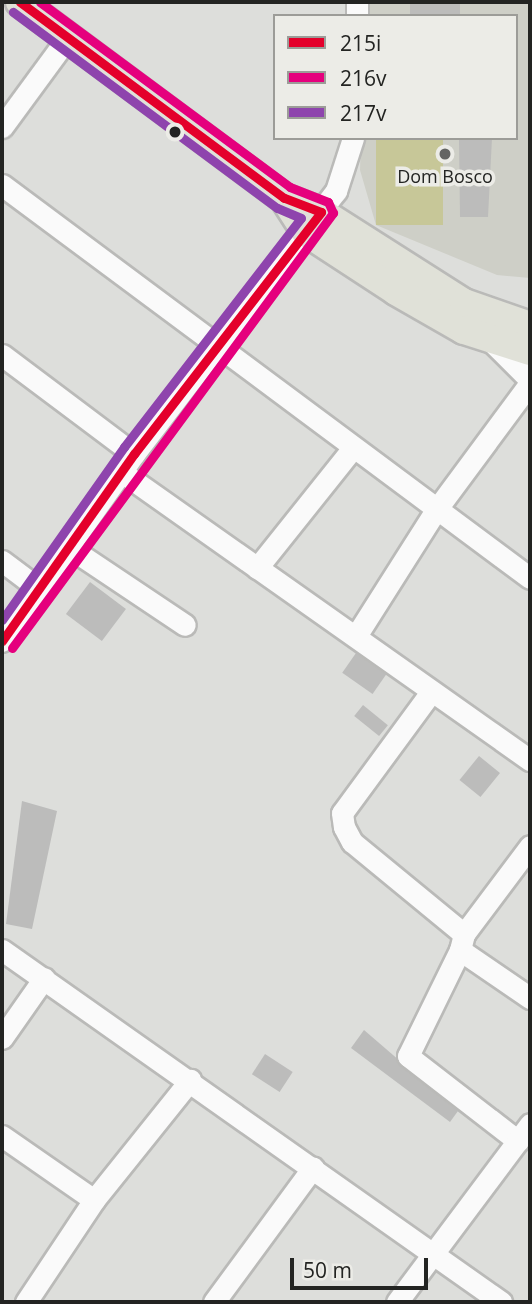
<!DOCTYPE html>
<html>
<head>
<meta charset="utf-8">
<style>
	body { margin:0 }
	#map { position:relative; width:532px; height:1304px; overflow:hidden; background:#dddedb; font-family:"Open Sans",sans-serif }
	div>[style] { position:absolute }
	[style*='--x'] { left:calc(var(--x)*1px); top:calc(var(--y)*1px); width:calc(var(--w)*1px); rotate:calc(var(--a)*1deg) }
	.built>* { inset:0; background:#cecfc7 }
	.green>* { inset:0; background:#c7c798; transform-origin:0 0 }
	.building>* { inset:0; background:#bcbcbb; transform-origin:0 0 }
	.roads { filter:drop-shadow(2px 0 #babab8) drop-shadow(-2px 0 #babab8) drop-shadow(0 2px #babab8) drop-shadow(0 -2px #babab8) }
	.minor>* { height:21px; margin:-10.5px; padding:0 10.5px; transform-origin:10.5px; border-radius:10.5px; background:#fafafa }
	.major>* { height:28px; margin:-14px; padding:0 14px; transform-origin:14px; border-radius:14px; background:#e0e1d8 }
	.bus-1>* { height:9px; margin:-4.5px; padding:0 4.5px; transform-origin:4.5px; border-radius:4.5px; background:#e4002b }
	.bus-2>* { height:9px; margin:-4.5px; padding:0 4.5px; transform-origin:4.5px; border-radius:4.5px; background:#e5007d }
	.bus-3>* { height:9px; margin:-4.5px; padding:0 4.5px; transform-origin:4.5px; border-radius:4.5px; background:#8e44ad }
	.dots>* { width:19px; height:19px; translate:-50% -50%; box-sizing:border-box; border:4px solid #ecece7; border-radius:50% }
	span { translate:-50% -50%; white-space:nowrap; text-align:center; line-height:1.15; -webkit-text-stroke:7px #ecece7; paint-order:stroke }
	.poi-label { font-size:18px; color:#232422 }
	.frame { position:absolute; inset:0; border:4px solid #232422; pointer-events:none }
	.legend { position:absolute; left:273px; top:14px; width:245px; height:126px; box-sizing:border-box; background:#ecece7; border:2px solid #9c9c98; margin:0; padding:9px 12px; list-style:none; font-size:21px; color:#232422 }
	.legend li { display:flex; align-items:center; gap:14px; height:35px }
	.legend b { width:35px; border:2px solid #9c9c98 }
	.scale { position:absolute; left:290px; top:1258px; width:138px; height:32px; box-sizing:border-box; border:4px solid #232422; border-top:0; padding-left:9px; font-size:21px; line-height:24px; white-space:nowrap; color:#232422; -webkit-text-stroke:5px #ecece7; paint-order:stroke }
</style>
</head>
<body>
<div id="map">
	<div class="built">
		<div style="clip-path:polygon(366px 2px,530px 2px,530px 278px,497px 275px,376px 225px,360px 170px,361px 138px,516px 138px,516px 16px,365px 16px)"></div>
	</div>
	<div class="green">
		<div style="left:376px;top:138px;width:67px;height:87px"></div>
	</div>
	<div class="building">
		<div style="left:410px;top:2px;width:50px;height:14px"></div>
		<div style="clip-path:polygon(459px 138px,492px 138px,488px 217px,460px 217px)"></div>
		<div style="left:90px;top:582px;width:45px;height:40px;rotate:37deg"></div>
		<div style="left:356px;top:653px;width:37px;height:24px;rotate:35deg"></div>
		<div style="left:363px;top:705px;width:32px;height:14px;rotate:39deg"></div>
		<div style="left:479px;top:756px;width:27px;height:31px;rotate:39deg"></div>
		<div style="clip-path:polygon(22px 801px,57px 811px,32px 929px,6px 924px)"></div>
		<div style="clip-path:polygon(364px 1030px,458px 1111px,450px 1122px,351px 1048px)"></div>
		<div style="left:265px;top:1054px;width:33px;height:24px;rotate:33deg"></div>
	</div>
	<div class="roads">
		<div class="minor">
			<div style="--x:357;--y:16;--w:14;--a:-90"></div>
			<div style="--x:2;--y:127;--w:112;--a:-53.7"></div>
			<div style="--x:2;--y:185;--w:658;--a:36.66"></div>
			<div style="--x:492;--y:342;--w:54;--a:45"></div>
			<div style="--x:2;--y:355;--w:165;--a:36.9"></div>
			<div style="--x:123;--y:473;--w:498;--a:35.2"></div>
			<div style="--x:70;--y:548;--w:138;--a:33.8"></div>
			<div style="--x:2;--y:561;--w:46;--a:37.1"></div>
			<div style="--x:257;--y:568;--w:152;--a:-51.4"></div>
			<div style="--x:356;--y:636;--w:149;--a:-57.6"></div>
			<div style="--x:436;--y:510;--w:158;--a:-53.5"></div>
			<div style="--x:2;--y:641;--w:229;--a:-54.8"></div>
			<div style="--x:134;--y:454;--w:332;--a:-52.5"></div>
			<div style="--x:336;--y:191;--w:56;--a:-72.2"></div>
			<div style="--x:431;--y:692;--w:150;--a:126.3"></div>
			<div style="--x:342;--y:813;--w:14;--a:82"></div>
			<div style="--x:344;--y:827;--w:17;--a:62"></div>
			<div style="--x:352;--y:842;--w:145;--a:39.4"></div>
			<div style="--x:464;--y:934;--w:16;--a:104"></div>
			<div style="--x:460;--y:950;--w:85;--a:34.4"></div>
			<div style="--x:464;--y:934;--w:110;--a:-53.1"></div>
			<div style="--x:2;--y:950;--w:611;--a:35.2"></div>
			<div style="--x:460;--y:950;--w:118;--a:116.1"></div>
			<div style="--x:408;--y:1056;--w:139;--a:37.7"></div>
			<div style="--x:2;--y:1038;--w:73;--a:-55"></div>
			<div style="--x:2;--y:1136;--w:112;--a:34.8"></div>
			<div style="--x:26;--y:1302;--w:123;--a:-56.3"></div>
			<div style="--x:94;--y:1200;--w:154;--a:-51.3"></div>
			<div style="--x:214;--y:1302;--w:167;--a:-53.7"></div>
			<div style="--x:397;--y:1302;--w:222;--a:-53.2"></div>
		</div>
		<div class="major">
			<div style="--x:20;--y:2;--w:329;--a:36.6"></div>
			<div style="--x:284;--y:198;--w:40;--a:21"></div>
			<div style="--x:321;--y:212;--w:169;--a:32.5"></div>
			<div style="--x:464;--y:303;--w:70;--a:19.2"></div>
			<div style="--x:284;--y:198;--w:40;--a:57.1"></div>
			<div style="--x:306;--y:232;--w:108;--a:33.2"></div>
			<div style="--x:396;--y:291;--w:78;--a:29.8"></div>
			<div style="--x:464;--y:330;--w:69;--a:17.7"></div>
		</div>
	</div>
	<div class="bus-1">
		<div style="--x:2;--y:641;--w:229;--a:-54.8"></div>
		<div style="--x:134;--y:454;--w:306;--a:-52.3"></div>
		<div style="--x:321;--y:212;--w:40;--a:-159"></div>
		<div style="--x:284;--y:198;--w:329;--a:-143.4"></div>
	</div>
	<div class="bus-2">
		<div style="--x:12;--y:648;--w:541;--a:-53.58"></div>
		<div style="--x:333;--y:213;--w:12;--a:-114"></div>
		<div style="--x:328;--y:202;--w:41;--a:-158.5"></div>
		<div style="--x:290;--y:187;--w:311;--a:-143.5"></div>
	</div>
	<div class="bus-3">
		<div style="--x:2;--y:620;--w:212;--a:-54.8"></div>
		<div style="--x:124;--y:447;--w:289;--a:-52.3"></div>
		<div style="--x:301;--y:218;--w:26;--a:-157"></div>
		<div style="--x:277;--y:208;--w:329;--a:-143.4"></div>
	</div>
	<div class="dots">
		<div style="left:175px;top:132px;background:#232422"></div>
		<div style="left:445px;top:154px;background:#646563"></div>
	</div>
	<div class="poi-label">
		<span style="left:445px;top:176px">Dom Bosco</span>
	</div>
	<div class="frame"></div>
	<ul class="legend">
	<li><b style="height:9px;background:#e4002b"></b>215i</li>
	<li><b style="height:9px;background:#e5007d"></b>216v</li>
	<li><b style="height:9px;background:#8e44ad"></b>217v</li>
	</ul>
	<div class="scale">50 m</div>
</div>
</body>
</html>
